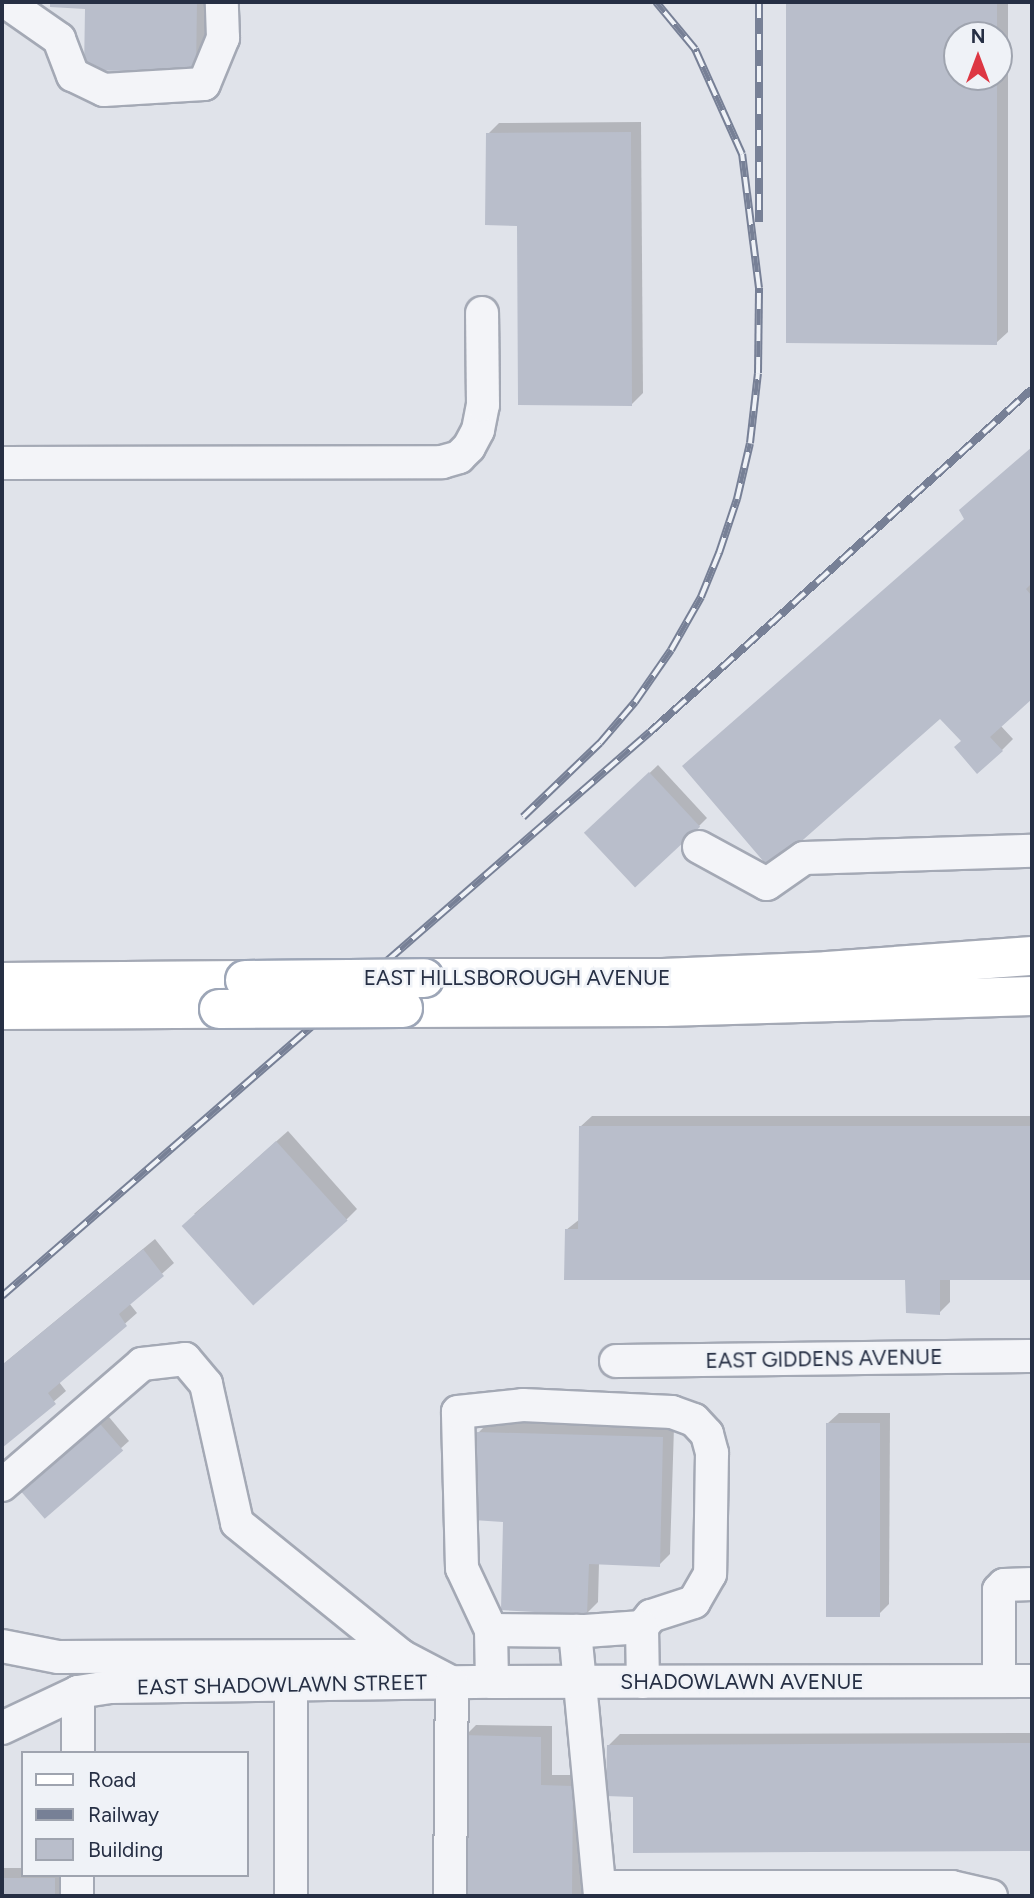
<!DOCTYPE html>
<html>
<head>
<meta charset="utf-8">
<style>
	body { margin:0 }
	#map { position:relative; width:1034px; height:1898px; overflow:hidden; background:#e0e3ea; font-family:Figtree,sans-serif }
	div>[style] { position:absolute }
	[style*='--x'] { left:calc(var(--x)*1px); top:calc(var(--y)*1px); width:calc(var(--w)*1px); rotate:calc(var(--a)*1deg) }
	.shadow>* { inset:0; background:#0003; transform-origin:0 0 }
	.building>* { inset:0; background:#b9becb; transform-origin:0 0 }
	.roads { filter:drop-shadow(2px 0 #a4a9b5) drop-shadow(-2px 0 #a4a9b5) drop-shadow(0 2px #a4a9b5) drop-shadow(0 -2px #a4a9b5) }
	.minor>* { height:32px; margin:-16px; padding:0 16px; transform-origin:16px; border-radius:16px; background:#f3f4f8 }
	.major>* { height:38px; margin:-19px; padding:0 19px; transform-origin:19px; border-radius:19px; background:#fff }
	.rail>* { height:8px; margin-top:-4px; transform-origin:0; background:repeating-linear-gradient(90deg,#eff2f7 0 16px,#778096 0 32px); box-sizing:border-box; border-block:2px solid #778096 }
	.bridges { filter:drop-shadow(2px 0 #9da6b7) drop-shadow(-2px 0 #9da6b7) drop-shadow(0 2px #9da6b7) drop-shadow(0 -2px #9da6b7) }
	.major-bridge>* { height:38px; margin:-19px; padding:0 19px; transform-origin:19px; border-radius:19px; background:#fff }
	span { translate:-50% -50%; white-space:nowrap; text-align:center; line-height:1.15; -webkit-text-stroke:5px #eff2f7; paint-order:stroke }
	.street-label { font-size:21px; color:#262f44 }
	.frame { position:absolute; inset:0; border:4px solid #262f44; pointer-events:none }
	.legend { position:absolute; left:21px; top:1751px; width:228px; height:126px; box-sizing:border-box; background:#eff2f7; border:2px solid #9fa4af; margin:0; padding:9px 12px; list-style:none; font-size:21px; color:#262f44 }
	.legend li { display:flex; align-items:center; gap:14px; height:35px }
	.legend b { width:35px; border:2px solid #9fa4af }
	.north { position:absolute; left:943px; top:21px; width:70px; height:70px; box-sizing:border-box; background:#eff2f7; border:2px solid #9fa4af; border-radius:50%; rotate:0deg; font-size:19px; font-weight:700; line-height:28px; text-align:center; color:#262f44 }
	.north::after { content:''; display:block; margin:auto; width:24px; height:32px; background:#dd3743; clip-path:polygon(50% 0,100% 100%,50% 72%,0 100%) }
</style>
</head>
<body>
<div id="map">
	<div class="shadow">
		<div style="clip-path:polygon(52px 2px,207px 2px,207px 60px,196px 71px,87px 7px,51px 5px)"></div>
		<div style="clip-path:polygon(evenodd,788px 2px,1008px 2px,1008px 332px,996px 343px,788px 341px,788px 2px,957px 35px,999px 35px,999px 77px,957px 77px,957px 35px)"></div>
		<div style="clip-path:polygon(641px 122px,643px 393px,632px 404px,519px 224px,488px 134px,499px 123px)"></div>
		<div style="clip-path:polygon(1032px 448px,1032px 697px,1000px 725px,1013px 739px,1002px 750px,963px 741px,966px 519px,961px 510px)"></div>
		<div style="clip-path:polygon(658px 765px,707px 818px,699px 826px,595px 825px)"></div>
		<div style="clip-path:polygon(2px 1104px,4px 1104px,2px 1139px)"></div>
		<div style="clip-path:polygon(592px 1116px,1032px 1116px,1032px 1278px,950px 1278px,950px 1302px,939px 1313px,906px 1278px,566px 1230px,580px 1219px,580px 1127px)"></div>
		<div style="clip-path:polygon(288px 1131px,357px 1209px,346px 1220px,194px 1214px)"></div>
		<div style="clip-path:polygon(155px 1239px,174px 1263px,129px 1303px,137px 1313px,59px 1382px,66px 1391px,2px 1446px,2px 1365px)"></div>
		<div style="clip-path:polygon(104px 1411px,129px 1441px,44px 1517px)"></div>
		<div style="clip-path:polygon(839px 1413px,890px 1413px,889px 1604px,878px 1615px,827px 1424px)"></div>
		<div style="clip-path:polygon(489px 1422px,674px 1427px,670px 1554px,659px 1565px,599px 1563px,598px 1602px,587px 1613px,505px 1520px,478px 1433px)"></div>
		<div style="left:1032px;top:1433px;width:25px;height:1px;rotate:90deg"></div>
		<div style="clip-path:polygon(476px 1725px,552px 1726px,552px 1775px,584px 1775px,583px 1896px,465px 1896px,465px 1736px)"></div>
		<div style="clip-path:polygon(1032px 1733px,1032px 1850px,635px 1851px,635px 1796px,609px 1745px,620px 1734px)"></div>
		<div style="clip-path:polygon(2px 1868px,23px 1868px,23px 1875px,66px 1875px,66px 1896px,2px 1896px)"></div>
	</div>
	<div class="building">
		<div style="clip-path:polygon(50px 2px,197px 2px,196px 73px,84px 70px,85px 9px,50px 7px)"></div>
		<div style="clip-path:polygon(786px 2px,997px 2px,997px 35px,957px 35px,957px 77px,997px 77px,997px 345px,786px 343px)"></div>
		<div style="clip-path:polygon(631px 132px,632px 406px,518px 405px,517px 226px,485px 225px,486px 133px)"></div>
		<div style="clip-path:polygon(1032px 447px,1032px 583px,1026px 589px,1032px 596px,1032px 699px,990px 737px,1003px 751px,977px 774px,954px 747px,961px 741px,940px 719px,770px 869px,682px 766px,964px 519px,959px 510px)"></div>
		<div style="left:649px;top:772px;width:75px;height:89px;rotate:47deg"></div>
		<div style="clip-path:polygon(579px 1126px,1032px 1126px,1032px 1280px,940px 1280px,940px 1315px,906px 1313px,905px 1280px,564px 1280px,565px 1229px,578px 1229px)"></div>
		<div style="left:276px;top:1141px;width:107px;height:127px;rotate:48deg"></div>
		<div style="clip-path:polygon(143px 1249px,164px 1276px,119px 1314px,127px 1326px,48px 1393px,56px 1404px,2px 1448px,2px 1365px)"></div>
		<div style="left:95px;top:1418px;width:43px;height:104px;rotate:49deg"></div>
		<div style="left:826px;top:1423px;width:54px;height:194px"></div>
		<div style="clip-path:polygon(476px 1432px,663px 1437px,660px 1567px,589px 1564px,587px 1615px,501px 1610px,503px 1522px,473px 1520px)"></div>
		<div style="clip-path:polygon(463px 1735px,541px 1737px,541px 1785px,573px 1786px,572px 1896px,463px 1896px)"></div>
		<div style="clip-path:polygon(1032px 1743px,1032px 1851px,633px 1853px,633px 1797px,606px 1796px,607px 1745px)"></div>
		<div style="left:2px;top:1878px;width:53px;height:18px"></div>
	</div>
	<div class="roads">
		<div class="minor">
			<div style="--x:6;--y:2;--w:65;--a:34.9"></div>
			<div style="--x:59;--y:39;--w:39;--a:69"></div>
			<div style="--x:73;--y:75;--w:34;--a:26"></div>
			<div style="--x:104;--y:90;--w:100;--a:-3.4"></div>
			<div style="--x:204;--y:84;--w:50;--a:-67.6"></div>
			<div style="--x:223;--y:38;--w:36;--a:-92"></div>
			<div style="--x:2;--y:463;--w:440;--a:-0.1"></div>
			<div style="--x:442;--y:462;--w:18;--a:-16"></div>
			<div style="--x:459;--y:457;--w:14;--a:-45"></div>
			<div style="--x:469;--y:447;--w:19;--a:-62"></div>
			<div style="--x:478;--y:430;--w:25;--a:-79"></div>
			<div style="--x:483;--y:405;--w:92;--a:-90.6"></div>
			<div style="--x:699;--y:847;--w:77;--a:28.6"></div>
			<div style="--x:767;--y:884;--w:45;--a:-35.1"></div>
			<div style="--x:804;--y:858;--w:228;--a:-1.8"></div>
			<div style="--x:616;--y:1361;--w:416;--a:-0.7"></div>
			<div style="--x:2;--y:1485;--w:185;--a:-40.8"></div>
			<div style="--x:142;--y:1364;--w:43;--a:-6.6"></div>
			<div style="--x:185;--y:1359;--w:33;--a:50"></div>
			<div style="--x:206;--y:1384;--w:142;--a:77.4"></div>
			<div style="--x:237;--y:1523;--w:211;--a:39"></div>
			<div style="--x:401;--y:1656;--w:56;--a:27.5"></div>
			<div style="--x:491;--y:1630;--w:68;--a:-115.1"></div>
			<div style="--x:462;--y:1568;--w:156;--a:-91.5"></div>
			<div style="--x:458;--y:1412;--w:65;--a:-6.1"></div>
			<div style="--x:523;--y:1405;--w:149;--a:2.7"></div>
			<div style="--x:672;--y:1412;--w:23;--a:20"></div>
			<div style="--x:694;--y:1420;--w:19;--a:47"></div>
			<div style="--x:707;--y:1434;--w:20;--a:75"></div>
			<div style="--x:712;--y:1453;--w:121;--a:90.9"></div>
			<div style="--x:710;--y:1574;--w:32;--a:120"></div>
			<div style="--x:694;--y:1602;--w:45;--a:162"></div>
			<div style="--x:651;--y:1616;--w:14;--a:129"></div>
			<div style="--x:575;--y:1631;--w:266;--a:84.6"></div>
			<div style="--x:2;--y:1646;--w:57;--a:11.1"></div>
			<div style="--x:58;--y:1657;--w:343;--a:-0.2"></div>
			<div style="--x:999;--y:1681;--w:91;--a:-90"></div>
			<div style="--x:999;--y:1590;--w:7;--a:-45"></div>
			<div style="--x:1004;--y:1585;--w:28;--a:-2"></div>
			<div style="--x:492;--y:1682;--w:52;--a:-91.1"></div>
			<div style="--x:491;--y:1630;--w:94;--a:0.6"></div>
			<div style="--x:585;--y:1631;--w:57;--a:-4"></div>
			<div style="--x:642;--y:1627;--w:55;--a:89"></div>
			<div style="--x:2;--y:1728;--w:84;--a:-25.3"></div>
			<div style="--x:78;--y:1692;--w:33;--a:-9"></div>
			<div style="--x:111;--y:1687;--w:381;--a:-0.8"></div>
			<div style="--x:492;--y:1682;--w:540;--a:-0.11"></div>
			<div style="--x:78;--y:1753;--w:61;--a:-90"></div>
			<div style="--x:600;--y:1887;--w:352;--a:0"></div>
			<div style="--x:952;--y:1887;--w:40;--a:13"></div>
			<div style="--x:77;--y:1896;--w:21;--a:-90"></div>
			<div style="--x:291;--y:1896;--w:211;--a:-90"></div>
			<div style="--x:450;--y:1896;--w:213;--a:-89.5"></div>
		</div>
		<div class="major">
			<div style="--x:424;--y:978;--w:239;--a:0"></div>
			<div style="--x:663;--y:978;--w:164;--a:-2.4"></div>
			<div style="--x:827;--y:971;--w:206;--a:-4.2"></div>
			<div style="--x:2;--y:982;--w:243;--a:-0.5"></div>
			<div style="--x:403;--y:1008;--w:261;--a:-0.2"></div>
			<div style="--x:664;--y:1007;--w:368;--a:-1.7"></div>
			<div style="--x:2;--y:1010;--w:217;--a:-0.3"></div>
		</div>
	</div>
	<div class="rail">
		<div style="--x:759;--y:2;--w:220;--a:90"></div>
		<div style="--x:523;--y:817;--w:107;--a:-43.9"></div>
		<div style="--x:600;--y:743;--w:54;--a:-49.5"></div>
		<div style="--x:635;--y:702;--w:63;--a:-55.3"></div>
		<div style="--x:671;--y:650;--w:61;--a:-60.5"></div>
		<div style="--x:701;--y:597;--w:48;--a:-67.8"></div>
		<div style="--x:719;--y:553;--w:57;--a:-71.6"></div>
		<div style="--x:737;--y:499;--w:57;--a:-76.9"></div>
		<div style="--x:750;--y:443;--w:70;--a:-83.5"></div>
		<div style="--x:758;--y:373;--w:85;--a:-89.3"></div>
		<div style="--x:759;--y:288;--w:135;--a:-97.2"></div>
		<div style="--x:742;--y:154;--w:115;--a:-114.1"></div>
		<div style="--x:695;--y:49;--w:61;--a:-129.7"></div>
		<div style="--x:2;--y:1296;--w:859;--a:-41.04"></div>
		<div style="--x:650;--y:732;--w:513;--a:-41.92"></div>
	</div>
	<div class="bridges">
		<div class="major-bridge">
			<div style="--x:245;--y:980;--w:179;--a:-0.6"></div>
			<div style="--x:219;--y:1009;--w:184;--a:-0.3"></div>
		</div>
	</div>
	<div class="street-label">
		<span style="left:517px;top:978px">EAST HILLSBOROUGH AVENUE</span>
		<span style="left:824px;top:1359px;rotate:-1deg">EAST GIDDENS AVENUE</span>
		<span style="left:742px;top:1682px">SHADOWLAWN AVENUE</span>
		<span style="left:282px;top:1685px;rotate:-1deg">EAST SHADOWLAWN STREET</span>
	</div>
	<div class="frame"></div>
	<ul class="legend">
	<li><b style="height:9px;background:#fff"></b>Road</li>
	<li><b style="height:9px;background:#778096"></b>Railway</li>
	<li><b style="height:19px;background:#b9becb"></b>Building</li>
	</ul>
	<div class="north">N</div>
</div>
</body>
</html>
